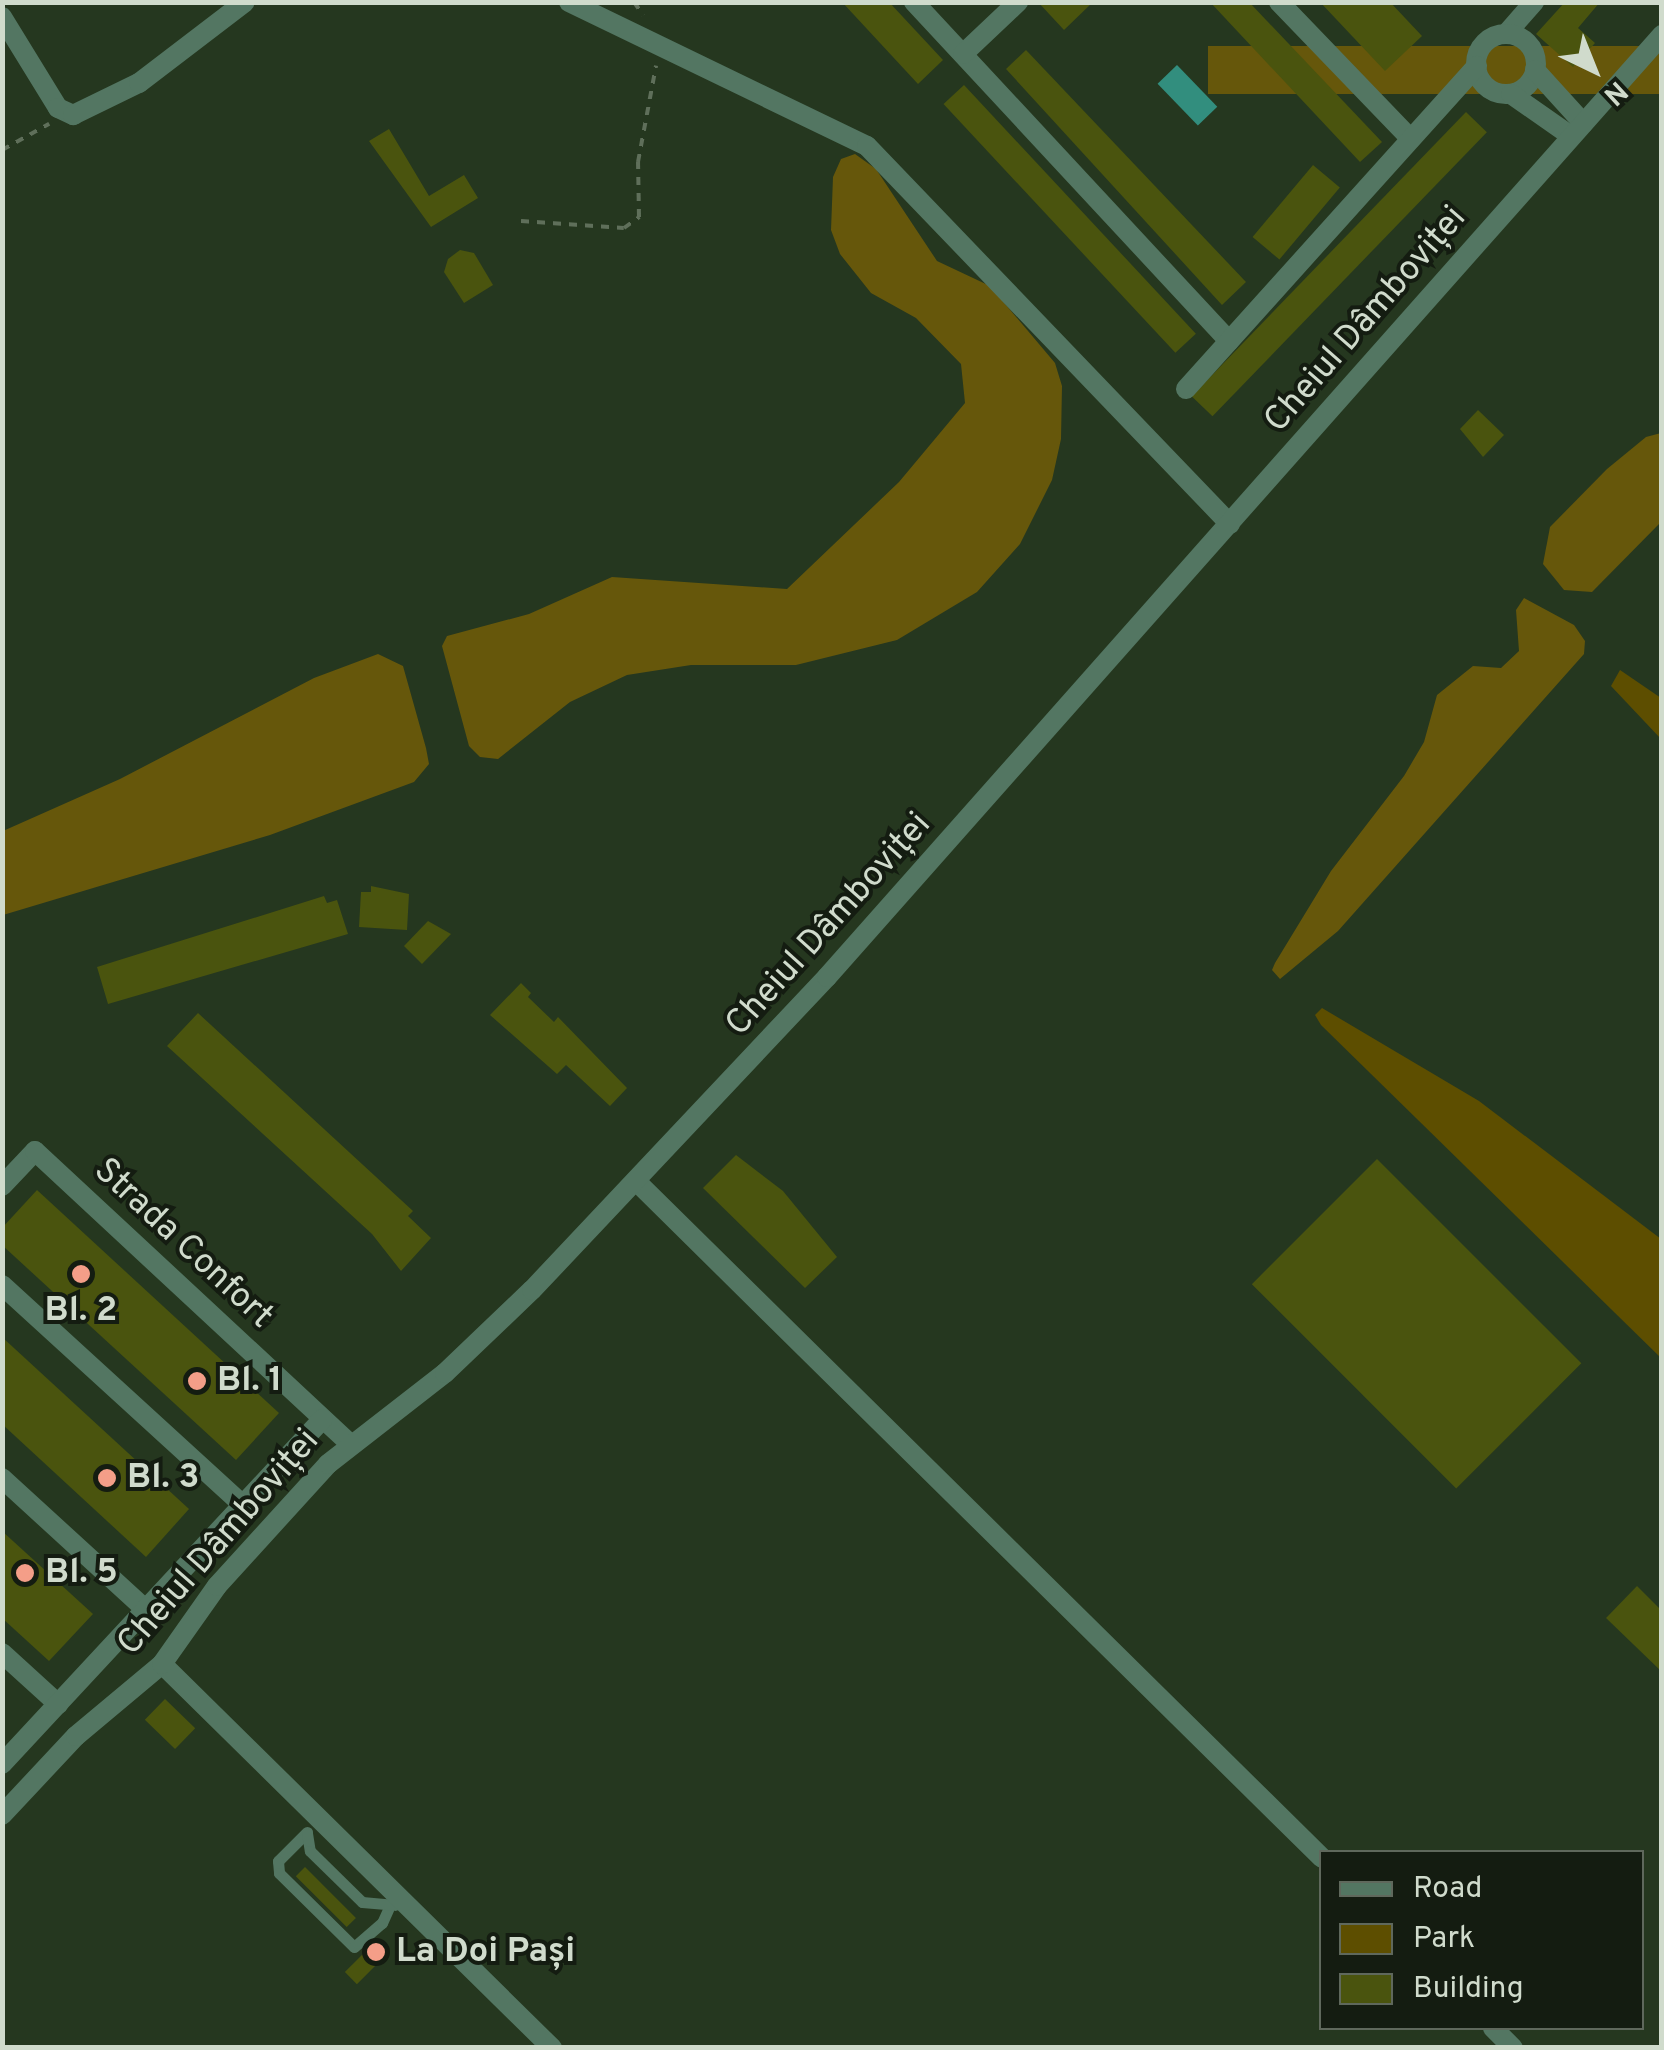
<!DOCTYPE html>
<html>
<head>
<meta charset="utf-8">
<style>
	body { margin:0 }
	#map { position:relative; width:1664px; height:2050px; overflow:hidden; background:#25371f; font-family:Overpass,sans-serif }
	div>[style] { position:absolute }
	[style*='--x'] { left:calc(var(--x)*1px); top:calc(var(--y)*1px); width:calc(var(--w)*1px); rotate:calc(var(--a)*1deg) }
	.green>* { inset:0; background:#5d4e00 }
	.forest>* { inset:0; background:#66570b; transform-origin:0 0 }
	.water>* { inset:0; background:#328e7e; transform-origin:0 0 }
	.building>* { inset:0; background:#4a540e; transform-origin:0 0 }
	.path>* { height:4px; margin-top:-2px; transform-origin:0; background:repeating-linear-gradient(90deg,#5f6f5a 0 8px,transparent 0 16px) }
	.service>* { height:11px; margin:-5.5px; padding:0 5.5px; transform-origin:5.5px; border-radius:5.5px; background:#537662 }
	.minor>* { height:20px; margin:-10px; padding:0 10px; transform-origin:10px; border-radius:10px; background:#537662 }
	.minor>.ring { margin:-10px; padding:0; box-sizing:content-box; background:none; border:20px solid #537662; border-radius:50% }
	.tertiary>* { height:20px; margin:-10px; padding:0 10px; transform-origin:10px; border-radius:10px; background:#537662 }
	.dots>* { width:28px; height:28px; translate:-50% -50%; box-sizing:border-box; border:5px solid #141c11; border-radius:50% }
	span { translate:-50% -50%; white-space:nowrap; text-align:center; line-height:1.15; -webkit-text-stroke:8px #141c11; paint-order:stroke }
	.street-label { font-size:35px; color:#d0dbcc }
	.poi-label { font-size:35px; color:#d0dbcc; font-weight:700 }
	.left { translate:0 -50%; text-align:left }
	.frame { position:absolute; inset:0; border:5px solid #d0dbcc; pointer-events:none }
	.legend { position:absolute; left:1319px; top:1850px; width:325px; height:180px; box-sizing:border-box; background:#141c11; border:2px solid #5f685c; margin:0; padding:12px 18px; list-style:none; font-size:30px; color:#d0dbcc }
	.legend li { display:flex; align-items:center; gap:20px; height:50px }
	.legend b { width:50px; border:2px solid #5f685c }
	.north { position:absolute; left:1544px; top:20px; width:100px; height:100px; -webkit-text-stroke:8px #141c11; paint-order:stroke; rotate:137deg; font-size:28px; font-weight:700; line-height:40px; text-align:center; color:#d0dbcc }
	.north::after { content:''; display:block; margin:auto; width:35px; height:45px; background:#d0dbcc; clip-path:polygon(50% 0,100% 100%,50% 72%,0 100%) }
</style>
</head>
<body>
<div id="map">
	<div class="green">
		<div style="clip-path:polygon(1620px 670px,1661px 698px,1661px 739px,1611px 686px)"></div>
		<div style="clip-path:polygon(1322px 1008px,1479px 1101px,1661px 1239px,1661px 1358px,1321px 1025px,1315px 1015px)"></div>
	</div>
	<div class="forest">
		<div style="left:1661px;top:46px;width:48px;height:453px;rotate:90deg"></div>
		<div style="clip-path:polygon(855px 154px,876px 169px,937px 261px,990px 286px,1055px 363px,1062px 386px,1061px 439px,1052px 480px,1020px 544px,977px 592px,897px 640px,796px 665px,691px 665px,627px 675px,570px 702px,498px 759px,480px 757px,469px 746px,442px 646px,447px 636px,529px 614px,612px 577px,787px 589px,899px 482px,965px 403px,961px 364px,916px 318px,871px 293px,840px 254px,831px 230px,833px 177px,841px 159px)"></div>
		<div style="clip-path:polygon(1661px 433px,1661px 522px,1592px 592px,1564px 590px,1543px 564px,1550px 527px,1607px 469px,1646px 437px)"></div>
		<div style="clip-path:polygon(1524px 598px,1574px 625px,1585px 641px,1584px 654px,1338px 931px,1280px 979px,1272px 970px,1275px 963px,1331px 871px,1404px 776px,1424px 742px,1437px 695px,1473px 666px,1501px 668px,1519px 651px,1516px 610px)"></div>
		<div style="clip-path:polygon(378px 654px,403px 666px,426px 748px,429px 764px,414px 782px,270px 835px,3px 915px,3px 831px,120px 779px,314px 678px)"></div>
	</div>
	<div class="water">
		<div style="left:1177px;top:65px;width:58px;height:27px;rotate:46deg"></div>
	</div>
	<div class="building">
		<div style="clip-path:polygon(842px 2px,889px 2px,943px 60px,918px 84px)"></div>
		<div style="clip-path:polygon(1038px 2px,1093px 2px,1064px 30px)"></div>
		<div style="clip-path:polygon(1210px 2px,1249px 2px,1382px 142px,1360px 162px)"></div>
		<div style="clip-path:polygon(1320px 2px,1390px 2px,1422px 36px,1385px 71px)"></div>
		<div style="clip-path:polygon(1565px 2px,1600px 2px,1578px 28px,1595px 43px,1573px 67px,1536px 34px)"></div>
		<div style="clip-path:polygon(1026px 50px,1246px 282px,1222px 305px,1006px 69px)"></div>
		<div style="left:964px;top:85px;width:340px;height:28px;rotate:47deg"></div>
		<div style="left:1466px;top:112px;width:29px;height:395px;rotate:44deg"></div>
		<div style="clip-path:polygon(389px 129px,429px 196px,464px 175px,478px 198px,431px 227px,369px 141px)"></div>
		<div style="left:1313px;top:165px;width:35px;height:94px;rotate:40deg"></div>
		<div style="clip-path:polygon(460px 250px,474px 253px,493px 285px,464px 303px,444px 272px,448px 259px)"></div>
		<div style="clip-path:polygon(1478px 410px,1504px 435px,1483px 457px,1460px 429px)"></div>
		<div style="clip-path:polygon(371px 886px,409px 894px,407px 930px,359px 927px,361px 892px,371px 892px)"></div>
		<div style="clip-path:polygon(324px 896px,327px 903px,337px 900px,348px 934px,108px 1004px,97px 967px)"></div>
		<div style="clip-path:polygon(428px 921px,451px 934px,422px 964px,404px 946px)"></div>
		<div style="clip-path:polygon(521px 983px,531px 993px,528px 997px,554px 1022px,558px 1017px,627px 1088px,610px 1106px,566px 1065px,557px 1074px,490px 1015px)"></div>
		<div style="clip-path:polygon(198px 1013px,413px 1211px,408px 1216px,431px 1238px,401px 1271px,372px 1234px,167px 1046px)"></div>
		<div style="clip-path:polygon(736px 1155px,783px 1191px,837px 1257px,805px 1288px,703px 1188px)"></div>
		<div style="left:1377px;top:1159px;width:289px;height:177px;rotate:45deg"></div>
		<div style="clip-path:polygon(37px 1190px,279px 1413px,236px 1460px,2px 1245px,2px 1228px)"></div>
		<div style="clip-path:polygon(2px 1337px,189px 1509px,146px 1557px,2px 1424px)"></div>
		<div style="clip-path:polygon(2px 1531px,93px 1614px,49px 1661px,2px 1618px)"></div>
		<div style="clip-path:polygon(1637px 1586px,1662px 1611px,1662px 1672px,1606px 1618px)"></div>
		<div style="left:165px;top:1699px;width:42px;height:29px;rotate:44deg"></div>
		<div style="left:305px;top:1867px;width:72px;height:13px;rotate:45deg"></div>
		<div style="left:376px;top:1941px;width:17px;height:44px;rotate:45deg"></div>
	</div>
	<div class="path">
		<div style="--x:634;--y:2;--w:16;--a:55"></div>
		<div style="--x:2;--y:150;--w:54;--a:-29"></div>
		<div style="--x:521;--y:221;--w:103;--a:3.9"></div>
		<div style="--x:624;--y:228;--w:19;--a:-36"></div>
		<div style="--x:639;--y:217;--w:55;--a:-91"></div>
		<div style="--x:638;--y:162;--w:98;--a:-79.4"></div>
	</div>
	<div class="service">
		<div style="--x:307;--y:1832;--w:41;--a:135"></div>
		<div style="--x:278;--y:1861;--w:12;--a:85"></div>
		<div style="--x:279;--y:1873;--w:105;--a:44.6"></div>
		<div style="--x:354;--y:1947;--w:37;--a:-41"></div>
		<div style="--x:382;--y:1923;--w:17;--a:-66"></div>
		<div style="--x:307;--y:1833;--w:18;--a:81"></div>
		<div style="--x:310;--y:1851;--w:73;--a:44.4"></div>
		<div style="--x:362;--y:1902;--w:33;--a:5"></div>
	</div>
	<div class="minor">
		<div style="--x:569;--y:2;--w:331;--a:25.8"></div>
		<div style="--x:867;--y:146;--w:524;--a:46.16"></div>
		<div style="--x:914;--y:2;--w:463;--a:47.1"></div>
		<div style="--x:1279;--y:2;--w:190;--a:46.1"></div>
		<div style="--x:2;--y:17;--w:107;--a:58.4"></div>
		<div style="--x:58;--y:108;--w:17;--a:25"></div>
		<div style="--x:73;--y:115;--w:73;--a:-25.9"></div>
		<div style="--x:139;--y:83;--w:133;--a:-37.4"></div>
		<div style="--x:1506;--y:34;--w:43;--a:-48.8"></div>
		<div class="ring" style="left:1476px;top:34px;width:40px;height:40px"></div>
		<div style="--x:963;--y:54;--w:76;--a:-43.4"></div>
		<div style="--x:1535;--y:70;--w:72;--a:47.8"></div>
		<div style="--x:1511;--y:94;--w:73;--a:35"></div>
		<div style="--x:1186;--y:389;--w:435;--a:-48"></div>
		<div style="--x:637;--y:1182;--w:962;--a:44.62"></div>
		<div style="--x:2;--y:1186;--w:48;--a:-46.7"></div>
		<div style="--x:35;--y:1151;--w:430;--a:42.9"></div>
		<div style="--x:2;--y:1285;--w:326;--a:42.4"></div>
		<div style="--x:2;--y:1478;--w:195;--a:42.5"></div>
		<div style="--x:2;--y:1653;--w:76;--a:42.3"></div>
		<div style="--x:2;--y:1764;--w:471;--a:-47.1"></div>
		<div style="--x:2;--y:1815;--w:108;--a:-46.9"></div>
		<div style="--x:76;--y:1736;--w:112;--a:-39.9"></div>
		<div style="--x:1493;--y:2028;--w:28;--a:45"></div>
	</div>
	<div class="tertiary">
		<div style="--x:552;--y:2048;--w:547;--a:-135.44"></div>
		<div style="--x:162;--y:1664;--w:95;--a:-54.8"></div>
		<div style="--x:217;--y:1586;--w:165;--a:-47.7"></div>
		<div style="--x:328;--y:1464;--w:148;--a:-37.9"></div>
		<div style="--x:445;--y:1373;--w:120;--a:-43.7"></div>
		<div style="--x:532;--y:1290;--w:430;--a:-46.7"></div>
		<div style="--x:827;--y:977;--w:1259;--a:-48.45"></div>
	</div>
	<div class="dots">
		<div style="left:81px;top:1274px;background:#f49e88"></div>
		<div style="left:197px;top:1381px;background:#f49e88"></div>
		<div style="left:107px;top:1478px;background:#f49e88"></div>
		<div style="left:25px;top:1573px;background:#f49e88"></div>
		<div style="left:376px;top:1952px;background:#f49e88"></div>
	</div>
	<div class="street-label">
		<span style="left:1366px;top:320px;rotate:-49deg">Cheiul Dâmboviței</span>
		<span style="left:829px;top:925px;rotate:-48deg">Cheiul Dâmboviței</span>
		<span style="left:183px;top:1244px;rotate:43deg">Strada Confort</span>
		<span style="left:219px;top:1543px;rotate:-49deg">Cheiul Dâmboviței</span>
	</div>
	<div class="poi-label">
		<span style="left:81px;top:1311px">Bl. 2</span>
		<span class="left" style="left:217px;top:1381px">Bl. 1</span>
		<span class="left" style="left:127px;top:1478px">Bl. 3</span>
		<span class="left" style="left:45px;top:1573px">Bl. 5</span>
		<span class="left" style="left:396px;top:1952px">La Doi Pași</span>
	</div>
	<div class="frame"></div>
	<ul class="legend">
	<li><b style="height:12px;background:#537662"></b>Road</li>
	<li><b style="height:28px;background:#5d4e00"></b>Park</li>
	<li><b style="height:28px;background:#4a540e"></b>Building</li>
	</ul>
	<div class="north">N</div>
</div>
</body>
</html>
